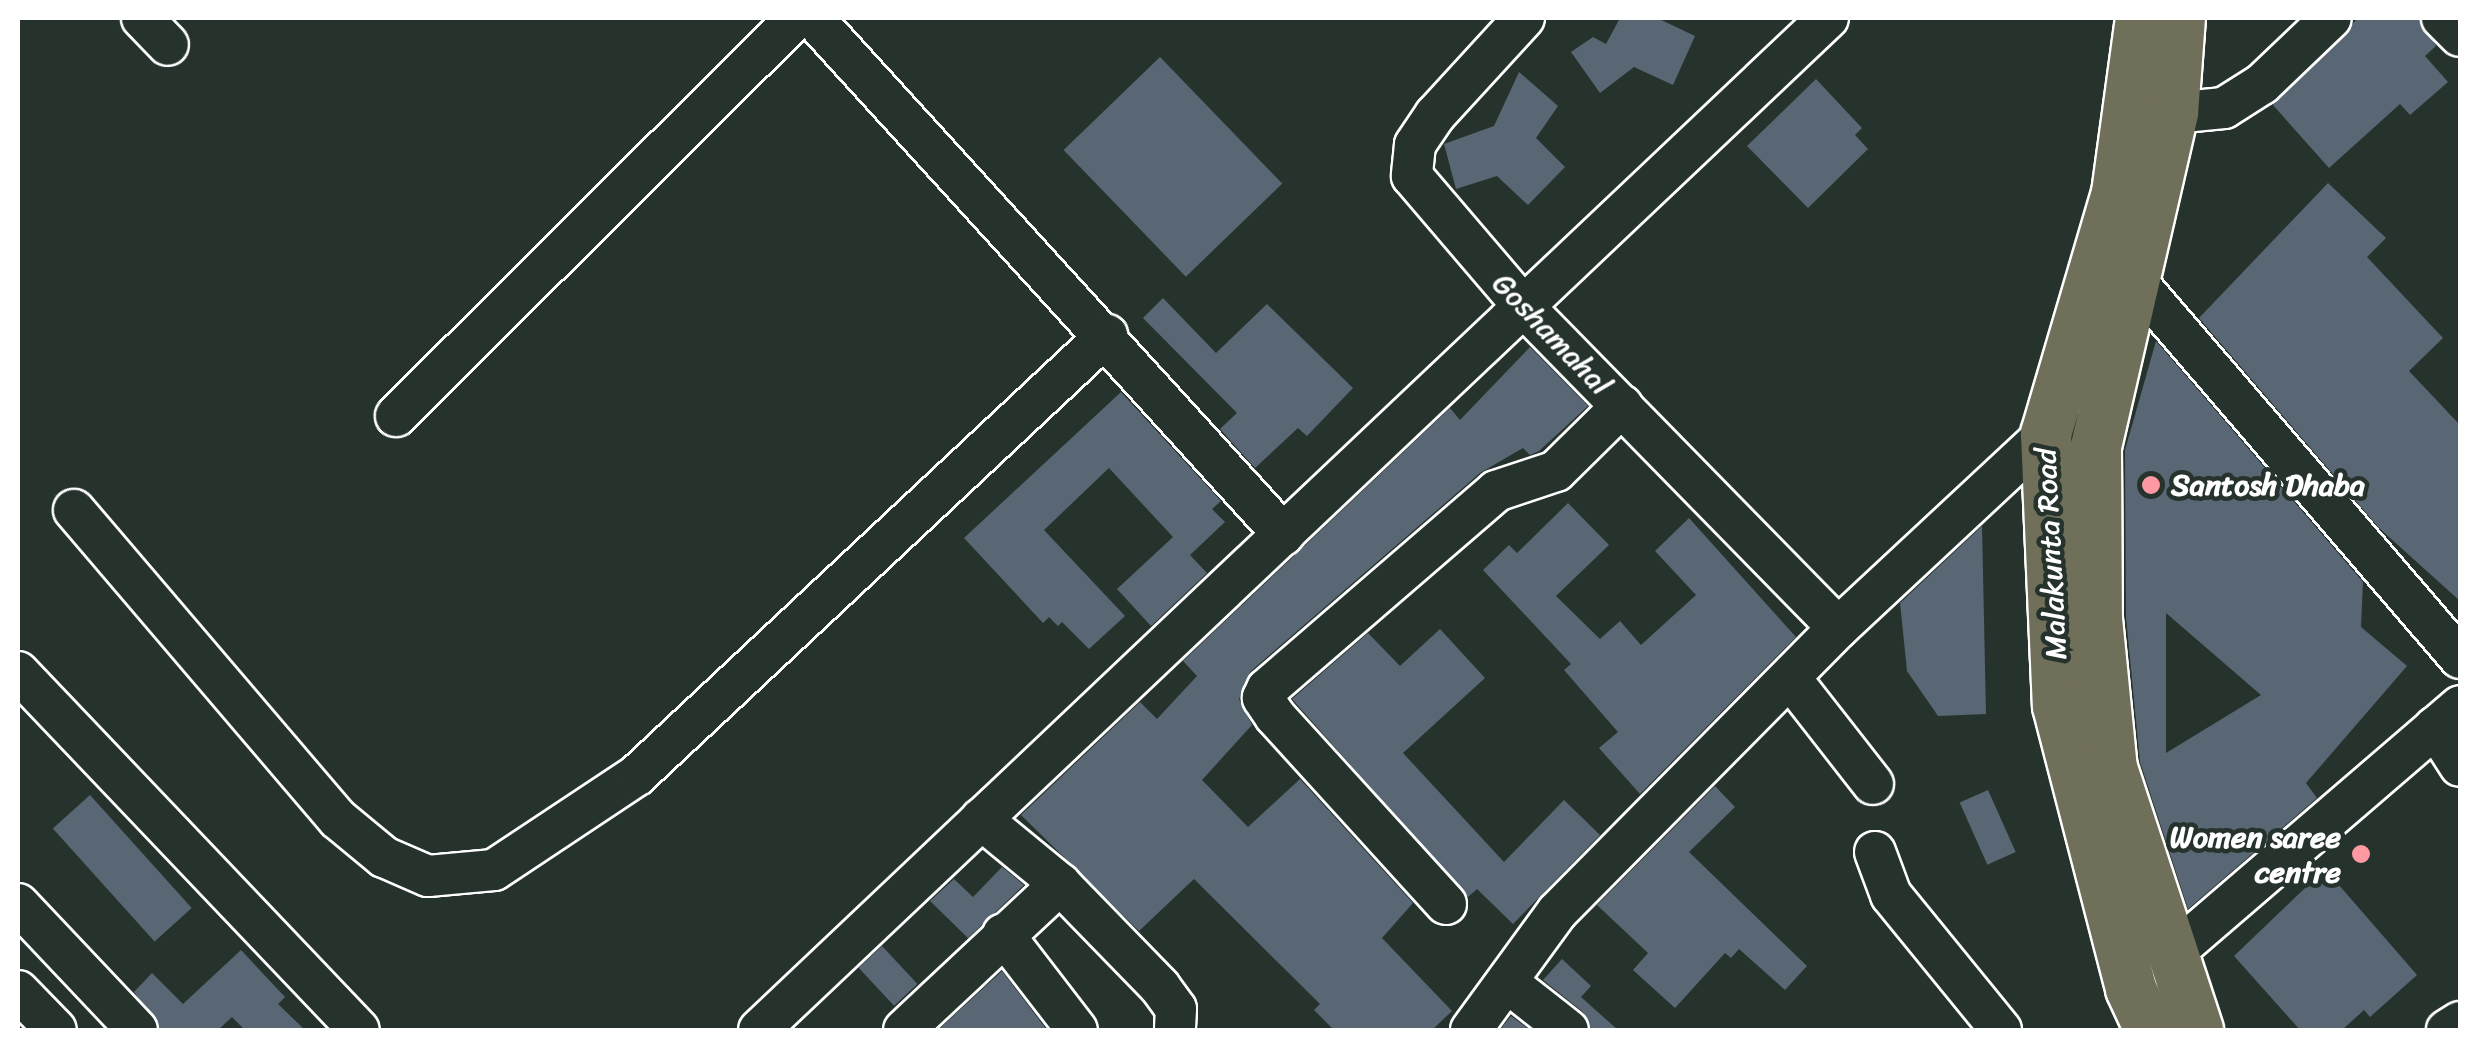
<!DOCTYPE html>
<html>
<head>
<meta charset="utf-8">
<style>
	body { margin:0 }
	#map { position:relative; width:2478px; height:1048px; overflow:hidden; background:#26332d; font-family:Sriracha,sans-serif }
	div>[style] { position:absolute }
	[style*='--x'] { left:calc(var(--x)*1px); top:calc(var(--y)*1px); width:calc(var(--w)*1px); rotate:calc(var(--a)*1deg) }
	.building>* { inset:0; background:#596673; transform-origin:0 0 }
	.roads { filter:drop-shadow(2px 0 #fff) drop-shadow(-2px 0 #fff) drop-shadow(0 2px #fff) drop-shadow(0 -2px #fff) }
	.minor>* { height:40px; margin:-20px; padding:0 20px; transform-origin:20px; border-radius:20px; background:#26332d }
	.major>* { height:50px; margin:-25px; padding:0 25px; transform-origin:25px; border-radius:25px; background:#706f59 }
	.dots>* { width:28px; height:28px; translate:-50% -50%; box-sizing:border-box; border:5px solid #26332d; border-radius:50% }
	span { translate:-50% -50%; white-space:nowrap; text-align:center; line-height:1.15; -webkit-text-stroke:9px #26332d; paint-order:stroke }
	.street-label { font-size:30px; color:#fff }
	.poi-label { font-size:30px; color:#fff; font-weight:700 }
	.left { translate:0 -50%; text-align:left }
	.right { translate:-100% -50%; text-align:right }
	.frame { position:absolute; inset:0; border:20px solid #fff; pointer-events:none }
</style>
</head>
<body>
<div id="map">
	<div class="building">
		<div style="clip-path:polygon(1620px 18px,1657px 18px,1695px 36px,1673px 85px,1634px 67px,1600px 93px,1571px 52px,1593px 37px,1606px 44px)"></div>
		<div style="clip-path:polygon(2358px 18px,2419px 18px,2436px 46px,2425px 56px,2448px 82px,2410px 115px,2400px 104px,2329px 168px,2273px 105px)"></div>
		<div style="left:1160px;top:57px;width:176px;height:134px;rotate:46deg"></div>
		<div style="clip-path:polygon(1519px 72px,1558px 106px,1536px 138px,1565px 167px,1528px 205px,1497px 176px,1456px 189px,1444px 144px,1494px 126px)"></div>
		<div style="clip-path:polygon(1816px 79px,1862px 128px,1855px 135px,1868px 149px,1808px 208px,1747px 146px)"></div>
		<div style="clip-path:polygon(2328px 183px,2386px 238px,2367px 257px,2443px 338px,2409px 371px,2460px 425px,2460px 601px,2379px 528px,2199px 318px)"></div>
		<div style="clip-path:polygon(1163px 298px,1216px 353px,1267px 304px,1353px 388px,1307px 436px,1298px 428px,1255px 468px,1220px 429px,1237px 413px,1143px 318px)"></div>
		<div style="clip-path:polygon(evenodd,2156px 341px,2363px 582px,2361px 627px,2407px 666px,2306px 783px,2317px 798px,2188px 909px,2140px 762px,2126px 617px,2125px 450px,2156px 341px,2166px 613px,2261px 695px,2166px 753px,2166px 613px)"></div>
		<div style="clip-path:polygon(1530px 347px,1588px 406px,1539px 451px,1530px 455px,1523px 448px,1480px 473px,1251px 671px,1239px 699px,1252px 725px,1202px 780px,1248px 827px,1300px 779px,1413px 903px,1382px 938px,1452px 1011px,1432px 1030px,1334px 1030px,1314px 1010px,1320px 1004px,1194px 879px,1139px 931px,1021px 815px,1140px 702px,1157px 719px,1197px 676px,1183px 661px,1450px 408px,1460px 420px)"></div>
		<div style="clip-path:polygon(1121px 392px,1221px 501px,1212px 509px,1225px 522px,1190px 555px,1207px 573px,1151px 626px,1117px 589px,1173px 537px,1109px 468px,1044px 530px,1125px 616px,1089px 649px,1062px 622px,1058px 626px,1049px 617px,1043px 623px,964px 538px)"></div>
		<div style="clip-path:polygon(1568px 503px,1609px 545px,1556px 596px,1600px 639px,1620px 621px,1641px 645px,1696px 595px,1655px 551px,1689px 518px,1796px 637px,1640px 794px,1599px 748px,1618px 732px,1564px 670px,1571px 664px,1483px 570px,1509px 545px,1517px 553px)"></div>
		<div style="clip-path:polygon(1982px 526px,1986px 714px,1938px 716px,1907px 671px,1900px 603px)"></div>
		<div style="clip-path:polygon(1440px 629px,1485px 678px,1403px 753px,1504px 862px,1564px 800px,1600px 835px,1513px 924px,1477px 889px,1468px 897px,1292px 699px,1368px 633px,1400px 666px)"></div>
		<div style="clip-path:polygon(1715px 786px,1735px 807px,1689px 852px,1807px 966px,1785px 990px,1739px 949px,1731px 958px,1725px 953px,1675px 1008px,1633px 970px,1648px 953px,1597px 905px)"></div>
		<div style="left:1988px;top:790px;width:68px;height:31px;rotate:66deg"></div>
		<div style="left:90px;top:795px;width:152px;height:50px;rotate:48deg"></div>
		<div style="clip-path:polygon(1002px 867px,1024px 885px,968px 938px,930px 901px,954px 879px,973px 897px)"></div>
		<div style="clip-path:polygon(2325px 869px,2417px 975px,2370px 1017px,2364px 1010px,2342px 1030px,2300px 1030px,2234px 956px)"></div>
		<div style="left:882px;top:946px;width:52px;height:32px;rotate:47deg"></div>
		<div style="clip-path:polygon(241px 950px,285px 997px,278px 1004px,305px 1030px,245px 1030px,232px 1017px,218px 1030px,160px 1030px,134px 992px,152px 973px,183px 1004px)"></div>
		<div style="clip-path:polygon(1562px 959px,1591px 986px,1581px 997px,1618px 1030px,1591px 1030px,1583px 1012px,1543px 980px)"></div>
		<div style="clip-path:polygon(1002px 971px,1047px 1030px,938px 1030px)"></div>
		<div style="clip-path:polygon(1511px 1016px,1530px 1030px,1500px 1030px)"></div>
	</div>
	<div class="roads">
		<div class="minor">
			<div style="--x:142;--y:18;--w:37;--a:46"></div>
			<div style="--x:813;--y:18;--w:699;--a:47.67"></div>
			<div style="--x:1524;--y:18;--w:132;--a:132.5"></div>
			<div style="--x:1435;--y:115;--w:36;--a:124"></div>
			<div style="--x:1415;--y:145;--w:31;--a:96"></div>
			<div style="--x:1412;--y:176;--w:172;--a:49.5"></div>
			<div style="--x:1524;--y:307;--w:449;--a:45.6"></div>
			<div style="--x:2442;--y:18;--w:25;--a:45"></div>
			<div style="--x:2173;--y:113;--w:51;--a:-5.6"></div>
			<div style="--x:2224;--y:108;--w:45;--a:-32.3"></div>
			<div style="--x:2262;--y:84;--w:95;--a:-43.7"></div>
			<div style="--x:2133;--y:278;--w:501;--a:49.29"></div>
			<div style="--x:396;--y:416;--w:564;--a:-44.86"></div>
			<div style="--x:74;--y:510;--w:406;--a:49.5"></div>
			<div style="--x:338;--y:819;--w:60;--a:39.6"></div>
			<div style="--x:384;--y:857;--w:48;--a:23.4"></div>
			<div style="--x:428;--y:876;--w:66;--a:-5.2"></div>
			<div style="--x:494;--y:870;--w:172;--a:-33.6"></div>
			<div style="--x:637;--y:775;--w:644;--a:-43.11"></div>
			<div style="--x:18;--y:672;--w:494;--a:46.4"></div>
			<div style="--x:1791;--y:679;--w:133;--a:52"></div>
			<div style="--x:2435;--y:727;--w:46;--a:57.3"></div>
			<div style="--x:981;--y:819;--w:102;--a:39.4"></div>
			<div style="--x:1060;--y:884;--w:144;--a:45.8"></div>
			<div style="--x:1160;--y:987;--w:27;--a:54"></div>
			<div style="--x:1176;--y:1009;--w:21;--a:93"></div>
			<div style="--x:1875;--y:852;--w:46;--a:69.6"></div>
			<div style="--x:1891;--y:895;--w:174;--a:50.8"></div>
			<div style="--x:18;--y:904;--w:173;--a:46.6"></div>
			<div style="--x:1446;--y:904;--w:254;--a:-132.3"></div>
			<div style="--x:1275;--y:716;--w:22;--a:-124"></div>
			<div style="--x:1263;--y:698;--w:10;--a:-66"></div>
			<div style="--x:1267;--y:689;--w:303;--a:-40.8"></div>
			<div style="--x:1496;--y:491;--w:63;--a:-18.4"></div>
			<div style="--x:1556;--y:471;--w:93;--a:-44.6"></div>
			<div style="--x:1003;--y:934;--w:121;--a:52.4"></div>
			<div style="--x:2172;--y:954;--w:380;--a:-40.7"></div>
			<div style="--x:1508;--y:983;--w:76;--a:38.1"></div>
			<div style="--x:18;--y:991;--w:54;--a:45.7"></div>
			<div style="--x:759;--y:1030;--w:1472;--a:-43.43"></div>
			<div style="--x:904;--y:1030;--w:214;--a:-43.1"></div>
			<div style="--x:1471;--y:1030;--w:146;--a:-53.9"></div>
			<div style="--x:1557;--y:912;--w:400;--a:-45.3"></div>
			<div style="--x:1838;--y:628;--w:284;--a:-43"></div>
			<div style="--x:2046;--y:434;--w:20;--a:-18"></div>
			<div style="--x:2447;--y:1030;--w:15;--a:-32"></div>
		</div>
		<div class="major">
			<div style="--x:2141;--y:18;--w:177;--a:97.8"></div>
			<div style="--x:2117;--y:193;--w:251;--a:106.4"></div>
			<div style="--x:2046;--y:434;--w:272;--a:87.5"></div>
			<div style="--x:2058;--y:706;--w:292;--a:75.5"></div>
			<div style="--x:2131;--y:989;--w:45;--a:65.1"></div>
			<div style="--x:2180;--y:18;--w:95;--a:94.2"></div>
			<div style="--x:2173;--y:113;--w:343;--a:103"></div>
			<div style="--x:2096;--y:447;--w:172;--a:89.7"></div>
			<div style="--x:2097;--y:619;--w:150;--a:84.3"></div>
			<div style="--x:2112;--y:768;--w:276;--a:71.8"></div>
		</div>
	</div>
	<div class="dots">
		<div style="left:2151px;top:485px;background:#ff9aa2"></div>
		<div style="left:2361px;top:854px;background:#ff9aa2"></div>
	</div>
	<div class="street-label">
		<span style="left:1552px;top:334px;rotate:46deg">Goshamahal</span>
		<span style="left:2051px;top:554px;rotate:-93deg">Malakunta Road</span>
	</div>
	<div class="poi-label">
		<span class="left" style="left:2171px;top:485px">Santosh Dhaba</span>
		<span class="right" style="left:2341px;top:854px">Women saree<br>centre</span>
	</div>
	<div class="frame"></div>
</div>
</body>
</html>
